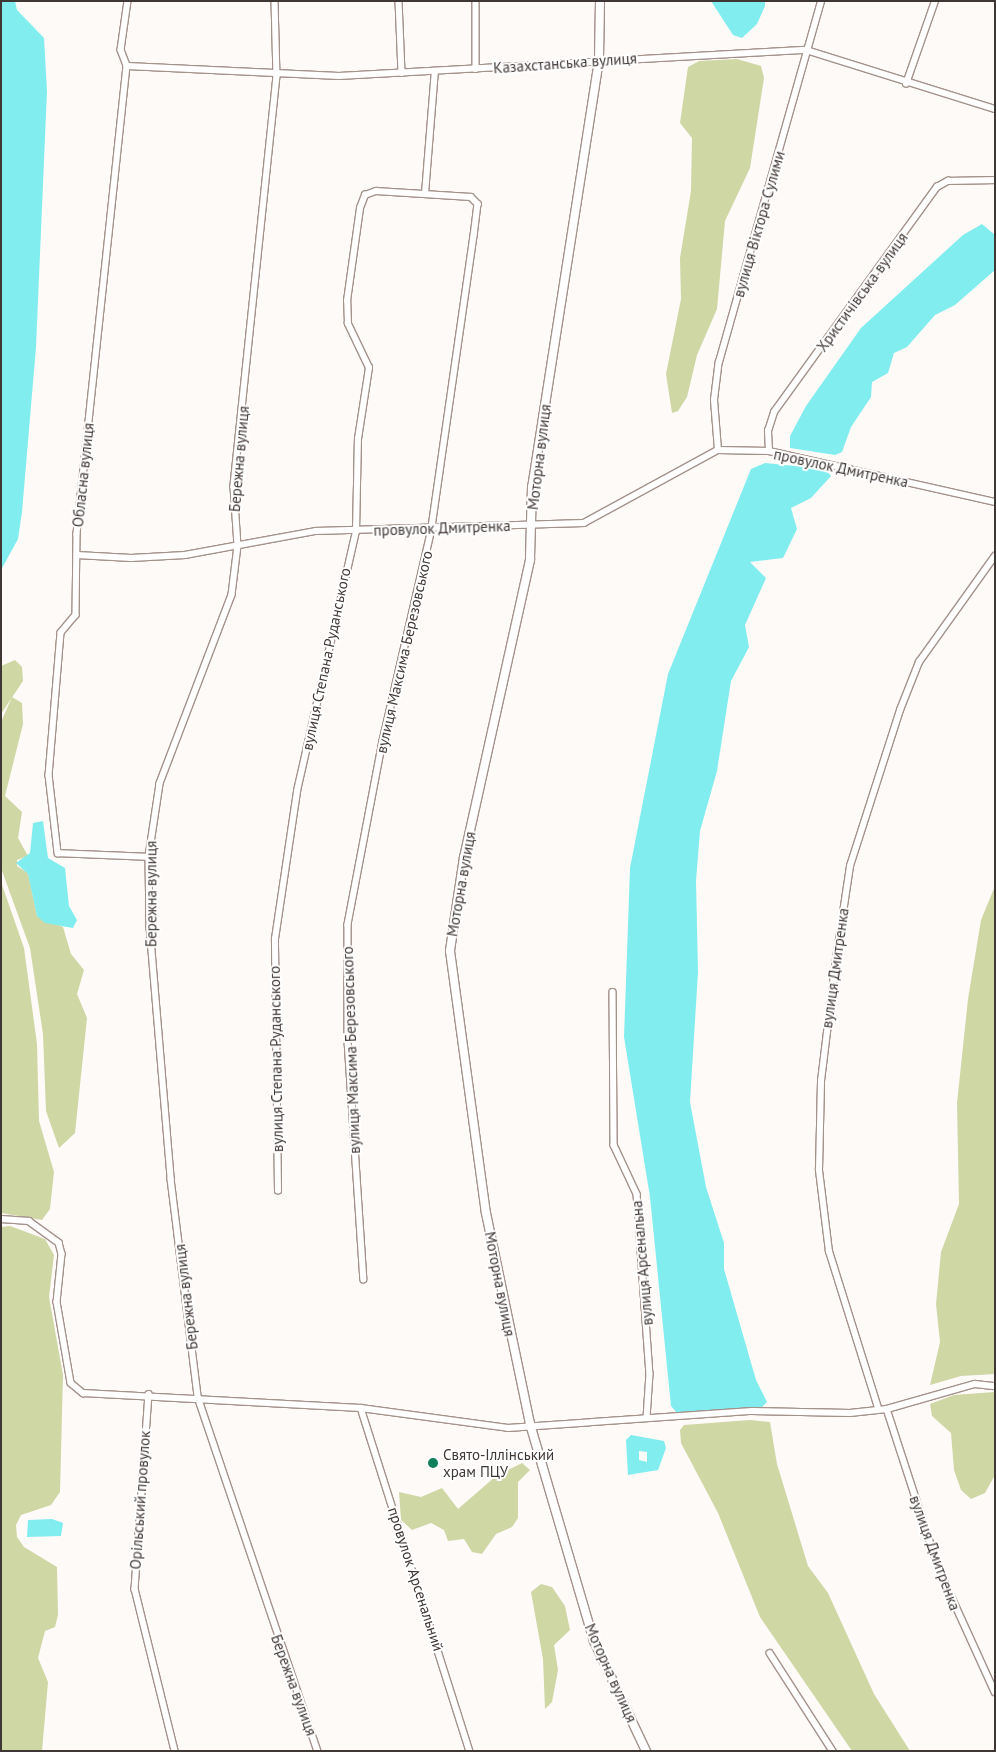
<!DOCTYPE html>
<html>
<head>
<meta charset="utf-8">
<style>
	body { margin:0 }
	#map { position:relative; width:996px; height:1752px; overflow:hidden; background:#fefaf8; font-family:"PT Sans",sans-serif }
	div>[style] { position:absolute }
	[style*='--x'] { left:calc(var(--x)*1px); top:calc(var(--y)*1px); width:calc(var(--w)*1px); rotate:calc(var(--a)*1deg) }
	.green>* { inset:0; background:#cfd7a4 }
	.water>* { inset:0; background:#81edef }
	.roads { filter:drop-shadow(1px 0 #a4928b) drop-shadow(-1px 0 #a4928b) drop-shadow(0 1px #a4928b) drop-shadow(0 -1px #a4928b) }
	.street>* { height:5.5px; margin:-2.75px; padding:0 2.75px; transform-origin:2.75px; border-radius:2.75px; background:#fff }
	.secondary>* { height:8px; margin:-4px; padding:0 4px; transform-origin:4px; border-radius:4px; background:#fff }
	.dots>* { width:14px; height:14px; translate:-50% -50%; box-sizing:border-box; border:2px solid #fff; border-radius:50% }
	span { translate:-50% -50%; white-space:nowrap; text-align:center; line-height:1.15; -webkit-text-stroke:4px #fff; paint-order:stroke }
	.street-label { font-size:15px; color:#3f3734 }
	.poi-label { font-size:15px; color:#3f3734 }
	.left { translate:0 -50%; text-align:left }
	.frame { position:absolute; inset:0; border:2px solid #3f3734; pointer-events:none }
</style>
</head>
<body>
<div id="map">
	<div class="green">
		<div style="clip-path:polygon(737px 59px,761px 66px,764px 78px,750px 168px,725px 221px,717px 309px,697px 355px,687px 397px,678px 411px,672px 413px,666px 374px,681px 299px,680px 258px,691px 191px,692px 138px,680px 123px,688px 67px,699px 61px)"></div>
		<div style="clip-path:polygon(15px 660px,22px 667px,23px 681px,1px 714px,1px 666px)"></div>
		<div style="clip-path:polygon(12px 697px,22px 703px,23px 724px,5px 796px,22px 812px,18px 838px,28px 856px,17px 860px,17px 866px,28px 873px,37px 916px,63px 927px,71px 954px,84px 970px,77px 994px,87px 1018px,75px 1133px,59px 1148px,46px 1111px,43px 1034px,30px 948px,1px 868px,1px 722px)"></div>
		<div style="clip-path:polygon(1px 882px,24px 948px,37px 1044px,39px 1121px,54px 1172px,50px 1209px,42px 1220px,1px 1213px)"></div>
		<div style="clip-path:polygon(995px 886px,995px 1374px,961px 1376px,930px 1385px,940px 1342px,936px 1304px,941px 1252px,959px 1204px,957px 1103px,968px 999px,981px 920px)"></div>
		<div style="clip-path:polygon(10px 1226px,45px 1239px,54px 1255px,49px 1297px,63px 1375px,60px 1492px,51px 1505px,21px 1515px,16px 1525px,17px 1537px,24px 1547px,57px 1567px,58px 1615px,55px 1627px,45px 1631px,38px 1658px,48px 1682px,42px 1751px,1px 1751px,1px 1227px)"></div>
		<div style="clip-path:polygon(995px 1392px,995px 1475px,985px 1493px,971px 1499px,961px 1490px,954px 1470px,951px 1433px,932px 1416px,930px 1404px,954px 1395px)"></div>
		<div style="clip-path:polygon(750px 1420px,770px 1422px,777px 1464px,808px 1566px,828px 1593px,874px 1694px,910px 1751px,852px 1751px,760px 1617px,718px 1513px,681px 1443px,680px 1430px,684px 1425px)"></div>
		<div style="clip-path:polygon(522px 1463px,530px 1470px,518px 1482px,518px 1518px,512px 1527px,496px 1534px,482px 1554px,472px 1552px,464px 1539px,448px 1541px,444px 1530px,431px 1523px,412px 1530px,401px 1520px,399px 1492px,421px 1497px,442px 1488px,458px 1509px,496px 1476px)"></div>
		<div style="clip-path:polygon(541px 1584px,552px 1587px,565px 1606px,570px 1630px,554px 1645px,558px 1670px,552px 1702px,545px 1709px,543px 1659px,531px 1592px)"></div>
	</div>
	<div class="water">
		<div style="clip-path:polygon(1px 1px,15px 1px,17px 10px,44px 38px,47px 91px,36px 347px,22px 512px,18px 539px,1px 570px)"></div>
		<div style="clip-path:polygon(711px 1px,765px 1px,765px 6px,757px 24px,742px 38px,733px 35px)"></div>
		<div style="clip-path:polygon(982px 224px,995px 235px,995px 270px,955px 305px,935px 315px,907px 347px,894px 353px,888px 373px,872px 382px,871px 397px,851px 427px,842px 452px,835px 455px,790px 448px,790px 436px,806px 406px,861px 328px,963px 235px)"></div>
		<div style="clip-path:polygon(765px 463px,825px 469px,831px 476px,811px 498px,791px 508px,797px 529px,783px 558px,750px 562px,766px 578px,745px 625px,749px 647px,731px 681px,717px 771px,700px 831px,696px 881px,698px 972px,690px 1102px,706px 1187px,724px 1243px,724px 1269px,756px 1380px,767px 1402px,761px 1408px,677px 1413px,671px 1406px,650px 1197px,624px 1037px,630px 868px,668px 674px,751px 469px)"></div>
		<div style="clip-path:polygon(43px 821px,48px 858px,65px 868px,69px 906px,77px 920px,73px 928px,45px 923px,37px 916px,28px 874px,16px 863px,30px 853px,33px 823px)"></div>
		<div style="clip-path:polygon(evenodd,631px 1435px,664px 1441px,666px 1448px,658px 1470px,628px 1475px,626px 1440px,631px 1435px,639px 1451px,647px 1452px,647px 1462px,639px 1460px,639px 1451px)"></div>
		<div style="clip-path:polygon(52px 1519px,63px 1523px,61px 1536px,27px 1537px,28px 1520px)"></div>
	</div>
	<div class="roads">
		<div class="street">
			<div style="--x:128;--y:1;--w:49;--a:98.1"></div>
			<div style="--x:121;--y:50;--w:17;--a:69"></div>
			<div style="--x:127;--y:66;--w:471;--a:96.1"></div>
			<div style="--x:77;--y:534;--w:81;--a:90.7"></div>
			<div style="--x:76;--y:615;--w:23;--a:130"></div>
			<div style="--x:61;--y:633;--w:143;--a:94.8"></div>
			<div style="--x:49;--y:775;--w:79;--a:83.4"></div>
			<div style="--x:58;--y:853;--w:91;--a:2.5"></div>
			<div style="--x:275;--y:1;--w:75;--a:88.5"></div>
			<div style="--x:277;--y:76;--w:413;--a:96"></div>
			<div style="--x:234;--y:487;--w:59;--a:86.1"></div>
			<div style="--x:238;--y:546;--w:49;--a:97"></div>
			<div style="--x:232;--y:595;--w:202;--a:110.9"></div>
			<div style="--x:160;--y:784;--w:74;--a:98.6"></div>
			<div style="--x:149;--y:857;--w:70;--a:89.2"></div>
			<div style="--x:150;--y:927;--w:253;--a:85.2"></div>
			<div style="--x:171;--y:1179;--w:220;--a:82.9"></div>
			<div style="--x:198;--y:1397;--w:374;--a:71.3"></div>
			<div style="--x:399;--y:1;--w:72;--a:87.6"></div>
			<div style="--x:476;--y:1;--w:68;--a:90"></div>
			<div style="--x:127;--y:66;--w:212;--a:2.7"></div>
			<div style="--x:339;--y:76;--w:468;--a:-3.2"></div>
			<div style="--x:806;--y:50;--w:198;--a:17.3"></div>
			<div style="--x:906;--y:84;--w:88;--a:-70.7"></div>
			<div style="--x:425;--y:194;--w:123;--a:-85.4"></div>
			<div style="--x:718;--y:450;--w:50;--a:-94.6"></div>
			<div style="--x:714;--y:400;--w:38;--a:-83"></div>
			<div style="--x:719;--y:362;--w:375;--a:-74.2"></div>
			<div style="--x:769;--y:451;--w:20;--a:-93"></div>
			<div style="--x:768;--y:431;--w:20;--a:-72"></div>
			<div style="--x:774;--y:412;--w:278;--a:-54.1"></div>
			<div style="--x:937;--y:187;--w:13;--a:-29"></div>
			<div style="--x:948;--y:181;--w:47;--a:-1.2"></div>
			<div style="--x:77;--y:555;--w:54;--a:3.2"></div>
			<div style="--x:131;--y:558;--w:54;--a:-3.2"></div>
			<div style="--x:185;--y:555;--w:133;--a:-10.4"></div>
			<div style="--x:316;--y:531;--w:268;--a:-1.7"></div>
			<div style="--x:584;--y:523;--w:153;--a:-28.6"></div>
			<div style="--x:718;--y:450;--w:51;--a:1.1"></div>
			<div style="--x:769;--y:451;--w:232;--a:12.7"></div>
			<div style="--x:613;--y:992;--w:153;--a:89.6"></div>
			<div style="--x:614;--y:1145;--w:54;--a:64.9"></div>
			<div style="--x:637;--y:1194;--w:180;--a:85.9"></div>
			<div style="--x:650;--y:1374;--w:44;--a:93.9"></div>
			<div style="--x:278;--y:1191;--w:252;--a:-90.7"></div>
			<div style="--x:275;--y:939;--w:150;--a:-81.5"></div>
			<div style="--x:297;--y:791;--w:266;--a:-77.2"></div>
			<div style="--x:356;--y:532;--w:93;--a:-88.8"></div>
			<div style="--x:358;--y:439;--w:72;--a:-81.2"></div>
			<div style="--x:369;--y:368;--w:49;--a:-115.5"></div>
			<div style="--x:348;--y:324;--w:23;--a:-92"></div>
			<div style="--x:347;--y:301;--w:94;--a:-82"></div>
			<div style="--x:360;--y:208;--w:14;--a:-69"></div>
			<div style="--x:365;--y:195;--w:12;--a:-20"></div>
			<div style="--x:376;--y:191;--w:95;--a:3.6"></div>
			<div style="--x:471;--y:197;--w:10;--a:45"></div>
			<div style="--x:478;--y:204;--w:32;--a:97"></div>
			<div style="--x:474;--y:236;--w:296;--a:98.2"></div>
			<div style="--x:432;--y:529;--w:218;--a:103"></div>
			<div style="--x:383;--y:741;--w:187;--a:100.8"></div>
			<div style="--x:348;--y:925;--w:116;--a:90"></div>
			<div style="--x:348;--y:1041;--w:239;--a:86.2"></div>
			<div style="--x:1;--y:1219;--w:28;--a:4"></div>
			<div style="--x:29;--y:1221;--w:37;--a:36"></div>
			<div style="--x:59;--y:1243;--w:11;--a:75"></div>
			<div style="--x:62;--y:1254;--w:48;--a:95.9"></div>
			<div style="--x:57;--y:1302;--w:82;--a:80.2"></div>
			<div style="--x:71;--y:1383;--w:16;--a:40"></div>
			<div style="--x:83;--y:1393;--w:278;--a:3.1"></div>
			<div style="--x:361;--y:1408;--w:148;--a:7.7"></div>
			<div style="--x:508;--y:1428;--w:245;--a:-4"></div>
			<div style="--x:752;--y:1411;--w:98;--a:1.2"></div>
			<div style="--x:850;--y:1413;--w:37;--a:-6"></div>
			<div style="--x:887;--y:1409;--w:91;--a:-15.9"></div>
			<div style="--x:975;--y:1384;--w:20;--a:6"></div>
			<div style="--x:149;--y:1394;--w:196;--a:94.1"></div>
			<div style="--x:135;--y:1589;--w:167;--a:76.1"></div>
			<div style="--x:361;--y:1408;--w:360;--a:72.4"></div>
			<div style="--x:878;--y:1408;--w:164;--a:-107.4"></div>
			<div style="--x:829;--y:1252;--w:83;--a:-97"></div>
			<div style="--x:819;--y:1170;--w:89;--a:-88.7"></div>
			<div style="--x:821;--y:1081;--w:123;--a:-83"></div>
			<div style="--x:836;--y:959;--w:94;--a:-81.4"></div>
			<div style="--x:850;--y:866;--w:164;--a:-72.2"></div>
			<div style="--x:900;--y:710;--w:52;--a:-68.4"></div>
			<div style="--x:919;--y:662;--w:130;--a:-54.4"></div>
			<div style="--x:887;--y:1409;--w:168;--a:72"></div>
			<div style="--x:939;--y:1569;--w:135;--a:65.5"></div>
			<div style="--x:770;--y:1653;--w:117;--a:57.3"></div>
		</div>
		<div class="secondary">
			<div style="--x:600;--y:1;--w:59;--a:91"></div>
			<div style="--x:599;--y:60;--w:432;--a:98.9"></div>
			<div style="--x:532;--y:487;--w:73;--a:91.6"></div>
			<div style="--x:530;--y:560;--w:304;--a:102.5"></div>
			<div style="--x:464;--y:857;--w:95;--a:98.5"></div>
			<div style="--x:450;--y:951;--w:264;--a:82.2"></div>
			<div style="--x:486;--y:1213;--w:216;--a:78.2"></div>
			<div style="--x:530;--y:1424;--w:226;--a:73.6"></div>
			<div style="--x:594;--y:1641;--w:122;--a:64.7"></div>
		</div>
	</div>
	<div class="dots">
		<div style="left:433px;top:1463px;background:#117e5a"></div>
	</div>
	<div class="street-label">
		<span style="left:565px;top:63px;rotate:-4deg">Казахстанська вулиця</span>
		<span style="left:759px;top:224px;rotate:-74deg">вулиця Віктора Сулими</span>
		<span style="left:862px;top:292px;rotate:-54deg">Христичівська вулиця</span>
		<span style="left:539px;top:457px;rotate:-83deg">Моторна вулиця</span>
		<span style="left:239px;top:459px;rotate:-85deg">Бережна вулиця</span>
		<span style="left:841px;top:468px;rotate:12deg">провулок Дмитренка</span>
		<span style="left:83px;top:475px;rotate:-84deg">Обласна вулиця</span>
		<span style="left:442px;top:528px;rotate:-2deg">провулок Дмитренка</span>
		<span style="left:404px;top:652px;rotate:-77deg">вулиця Максима Березовського</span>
		<span style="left:326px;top:659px;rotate:-78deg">вулиця Степана Руданського</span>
		<span style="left:461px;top:884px;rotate:-80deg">Моторна вулиця</span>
		<span style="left:151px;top:894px;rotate:-90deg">Бережна вулиця</span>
		<span style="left:835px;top:968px;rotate:-82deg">вулиця Дмитренка</span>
		<span style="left:351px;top:1050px;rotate:-92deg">вулиця Максима Березовського</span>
		<span style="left:276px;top:1059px;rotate:-91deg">вулиця Степана Руданського</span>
		<span style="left:642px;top:1263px;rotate:-95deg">вулиця Арсенальна</span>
		<span style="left:500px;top:1284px;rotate:79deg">Моторна вулиця</span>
		<span style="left:186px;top:1297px;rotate:-97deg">Бережна вулиця</span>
		<span style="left:140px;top:1500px;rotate:-86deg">Орільський провулок</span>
		<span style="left:935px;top:1553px;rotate:70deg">вулиця Дмитренка</span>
		<span style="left:416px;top:1579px;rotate:72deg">провулок Арсенальний</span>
		<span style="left:611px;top:1673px;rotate:66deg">Моторна вулиця</span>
		<span style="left:294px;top:1685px;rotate:70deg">Бережна вулиця</span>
	</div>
	<div class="poi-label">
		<span class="left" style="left:443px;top:1463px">Свято-Іллінський<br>храм ПЦУ</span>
	</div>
	<div class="frame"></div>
</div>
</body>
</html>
